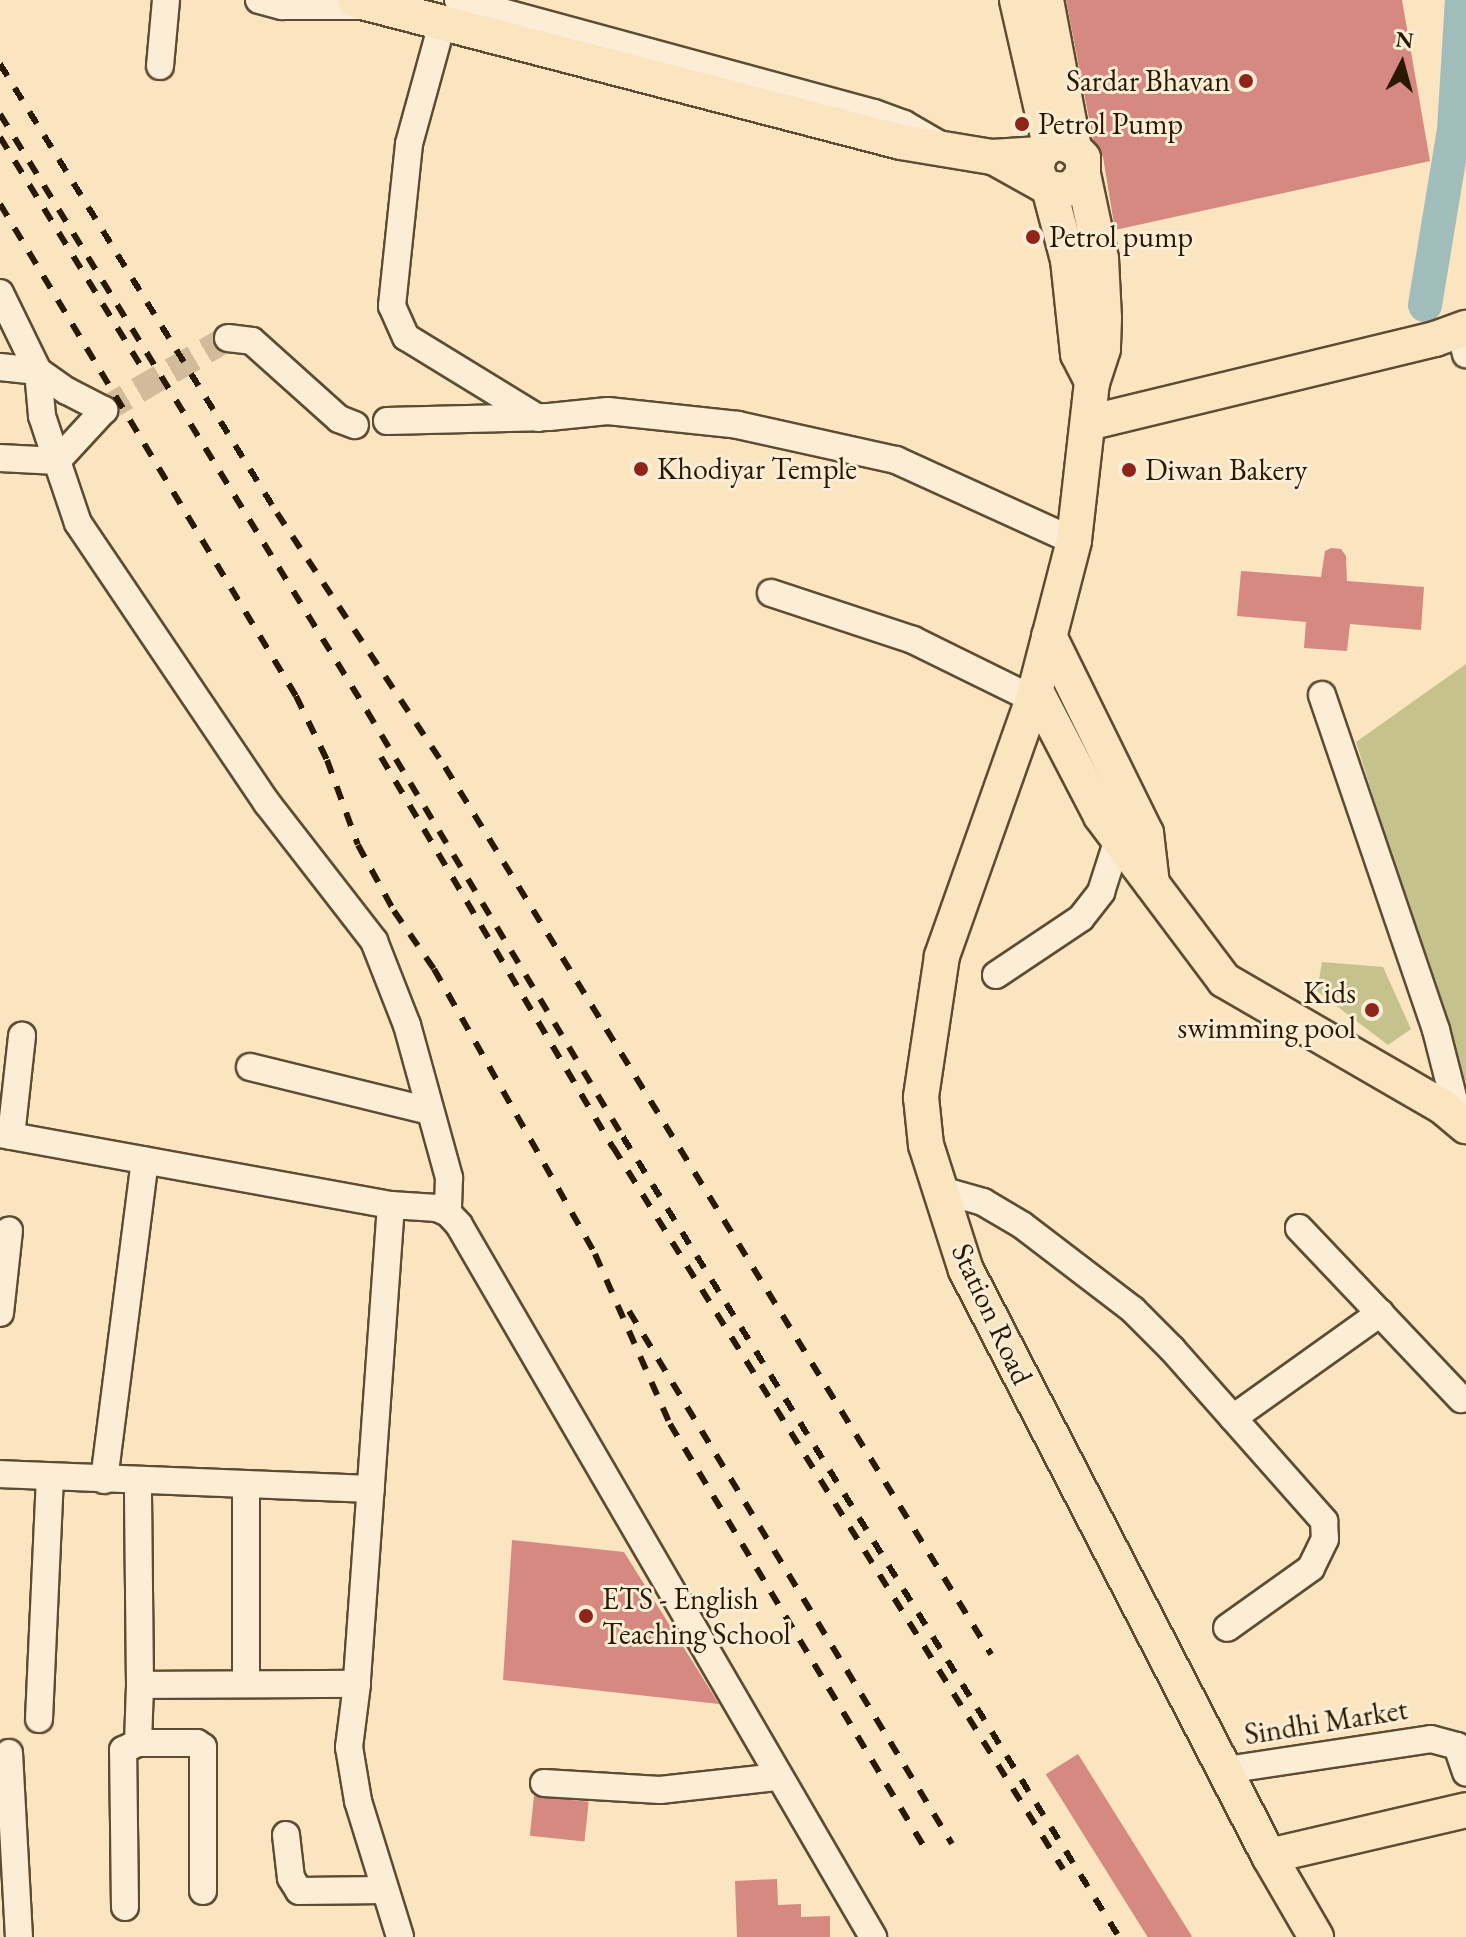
<!DOCTYPE html>
<html>
<head>
<meta charset="utf-8">
<style>
	body { margin:0 }
	#map { position:relative; width:1466px; height:1937px; overflow:hidden; background:#fbe4c0; font-family:"EB Garamond",serif }
	div>[style] { position:absolute }
	[style*='--x'] { left:calc(var(--x)*1px); top:calc(var(--y)*1px); width:calc(var(--w)*1px); rotate:calc(var(--a)*1deg) }
	.green>* { inset:0; background:#c6c28d }
	.canal>* { height:20px; margin:-10px; padding:0 10px; transform-origin:10px; border-radius:10px; background:#a1bdbb }
	.river>* { height:34px; margin:-17px; padding:0 17px; transform-origin:17px; border-radius:17px; background:#a1bdbb }
	.building>* { inset:0; background:#d58980; transform-origin:0 0 }
	.minor-tunnel>* { height:26px; margin-top:-13px; transform-origin:0; background:repeating-linear-gradient(90deg,#d1bb9a 0 26px,transparent 0 39px) }
	.roads { filter:drop-shadow(2px 0 #5e4c32) drop-shadow(-2px 0 #5e4c32) drop-shadow(0 2px #5e4c32) drop-shadow(0 -2px #5e4c32) }
	.minor>* { height:26px; margin:-13px; padding:0 13px; transform-origin:13px; border-radius:13px; background:#fcedd6 }
	.major>* { height:34px; margin:-17px; padding:0 17px; transform-origin:17px; border-radius:17px; background:#fbe4c0 }
	.rail>* { height:6px; margin-top:-3px; transform-origin:0; background:repeating-linear-gradient(90deg,#2a1902 0 14px,transparent 0 28px) }
	.dots>* { width:22px; height:22px; translate:-50% -50%; box-sizing:border-box; border:4px solid #fcedd6; border-radius:50% }
	span { translate:-50% -50%; white-space:nowrap; text-align:center; line-height:1.15; -webkit-text-stroke:6px #fcedd6; paint-order:stroke }
	.poi-label { font-size:30px; color:#2a1902 }
	.right { translate:-100% -50%; text-align:right }
	.left { translate:0 -50%; text-align:left }
	.street-label { font-size:30px; color:#2a1902 }
	.north { position:absolute; left:1362px; top:24px; width:80px; height:80px; -webkit-text-stroke:6px #fcedd6; paint-order:stroke; rotate:6deg; font-size:22px; font-weight:700; line-height:32px; text-align:center; color:#2a1902 }
	.north::after { content:''; display:block; margin:auto; width:28px; height:36px; background:#2a1902; clip-path:polygon(50% 0,100% 100%,50% 72%,0 100%) }
</style>
</head>
<body>
<div id="map">
	<div class="green">
		<div style="clip-path:polygon(1466px 664px,1466px 1081px,1460px 1073px,1356px 742px)"></div>
		<div style="clip-path:polygon(1322px 962px,1383px 967px,1411px 1029px,1388px 1045px,1317px 991px)"></div>
	</div>
	<div class="canal">
		<div style="--x:1460;--y:40;--w:6;--a:0"></div>
	</div>
	<div class="river">
		<div style="--x:1425;--y:305;--w:177;--a:-80.6"></div>
		<div style="--x:1454;--y:130;--w:130;--a:-86.5"></div>
	</div>
	<div class="building">
		<div style="clip-path:polygon(1066px 0,1402px 0,1430px 161px,1115px 230px,1103px 157px,1093px 139px)"></div>
		<div style="clip-path:polygon(1331px 548px,1341px 549px,1346px 556px,1347px 581px,1424px 587px,1421px 630px,1350px 624px,1347px 651px,1304px 648px,1306px 622px,1237px 616px,1241px 571px,1321px 577px,1325px 551px)"></div>
		<div style="clip-path:polygon(512px 1540px,624px 1552px,719px 1704px,503px 1680px)"></div>
		<div style="left:1078px;top:1754px;width:215px;height:38px;rotate:58deg"></div>
		<div style="left:534px;top:1796px;width:55px;height:40px;rotate:6deg"></div>
		<div style="clip-path:polygon(777px 1879px,778px 1905px,801px 1904px,801px 1917px,830px 1916px,830px 1937px,737px 1937px,735px 1881px)"></div>
	</div>
	<div class="minor-tunnel">
		<div style="--x:104;--y:410;--w:143;--a:-30.1"></div>
	</div>
	<div class="roads">
		<div class="minor">
			<div style="--x:259;--y:0;--w:24;--a:15"></div>
			<div style="--x:282;--y:6;--w:90;--a:0"></div>
			<div style="--x:458;--y:0;--w:431;--a:15.2"></div>
			<div style="--x:874;--y:113;--w:32;--a:20"></div>
			<div style="--x:904;--y:124;--w:39;--a:30"></div>
			<div style="--x:442;--y:24;--w:124;--a:105.4"></div>
			<div style="--x:409;--y:144;--w:163;--a:96"></div>
			<div style="--x:392;--y:306;--w:34;--a:66"></div>
			<div style="--x:406;--y:337;--w:155;--a:31.5"></div>
			<div style="--x:160;--y:66;--w:66;--a:-84.8"></div>
			<div style="--x:0;--y:293;--w:87;--a:64"></div>
			<div style="--x:38;--y:371;--w:45;--a:84.9"></div>
			<div style="--x:42;--y:416;--w:47;--a:71.6"></div>
			<div style="--x:57;--y:461;--w:57;--a:-177"></div>
			<div style="--x:1460;--y:330;--w:25;--a:76"></div>
			<div style="--x:228;--y:338;--w:24;--a:7"></div>
			<div style="--x:252;--y:341;--w:117;--a:41.9"></div>
			<div style="--x:339;--y:419;--w:17;--a:21"></div>
			<div style="--x:0;--y:367;--w:38;--a:6"></div>
			<div style="--x:38;--y:371;--w:35;--a:35"></div>
			<div style="--x:67;--y:391;--w:42;--a:27.2"></div>
			<div style="--x:104;--y:410;--w:69;--a:132.7"></div>
			<div style="--x:57;--y:461;--w:65;--a:71.3"></div>
			<div style="--x:78;--y:523;--w:338;--a:56"></div>
			<div style="--x:267;--y:803;--w:175;--a:52.2"></div>
			<div style="--x:374;--y:941;--w:90;--a:68.6"></div>
			<div style="--x:407;--y:1025;--w:159;--a:74.6"></div>
			<div style="--x:449;--y:1178;--w:35;--a:92"></div>
			<div style="--x:387;--y:421;--w:162;--a:-1.4"></div>
			<div style="--x:549;--y:417;--w:59;--a:-5.8"></div>
			<div style="--x:608;--y:411;--w:131;--a:6.1"></div>
			<div style="--x:738;--y:425;--w:162;--a:12.5"></div>
			<div style="--x:896;--y:460;--w:196;--a:24.5"></div>
			<div style="--x:771;--y:593;--w:150;--a:18.3"></div>
			<div style="--x:913;--y:640;--w:134;--a:26.2"></div>
			<div style="--x:1322;--y:695;--w:354;--a:71.2"></div>
			<div style="--x:1436;--y:1030;--w:93;--a:75.7"></div>
			<div style="--x:996;--y:975;--w:102;--a:-33.8"></div>
			<div style="--x:1081;--y:918;--w:33;--a:-52"></div>
			<div style="--x:1101;--y:892;--w:56;--a:-72.2"></div>
			<div style="--x:250;--y:1067;--w:184;--a:13.8"></div>
			<div style="--x:0;--y:1134;--w:397;--a:10.3"></div>
			<div style="--x:391;--y:1205;--w:46;--a:3.7"></div>
			<div style="--x:437;--y:1208;--w:12;--a:24"></div>
			<div style="--x:448;--y:1213;--w:16;--a:47"></div>
			<div style="--x:459;--y:1225;--w:824;--a:59.82"></div>
			<div style="--x:11;--y:1136;--w:101;--a:-83.7"></div>
			<div style="--x:941;--y:1190;--w:44;--a:15.9"></div>
			<div style="--x:983;--y:1202;--w:45;--a:30.5"></div>
			<div style="--x:1022;--y:1225;--w:140;--a:37.4"></div>
			<div style="--x:1133;--y:1310;--w:55;--a:45"></div>
			<div style="--x:1172;--y:1349;--w:230;--a:48.5"></div>
			<div style="--x:1324;--y:1521;--w:18;--a:87"></div>
			<div style="--x:1325;--y:1539;--w:32;--a:116"></div>
			<div style="--x:1311;--y:1568;--w:103;--a:144.5"></div>
			<div style="--x:391;--y:1205;--w:480;--a:94.1"></div>
			<div style="--x:357;--y:1684;--w:64;--a:97.2"></div>
			<div style="--x:349;--y:1747;--w:55;--a:80.5"></div>
			<div style="--x:358;--y:1801;--w:142;--a:72.8"></div>
			<div style="--x:1299;--y:1228;--w:236;--a:46.5"></div>
			<div style="--x:0;--y:1313;--w:83;--a:-83.8"></div>
			<div style="--x:1233;--y:1418;--w:181;--a:-35.5"></div>
			<div style="--x:0;--y:1474;--w:371;--a:2.3"></div>
			<div style="--x:104;--y:1480;--w:322;--a:-82.7"></div>
			<div style="--x:246;--y:1484;--w:199;--a:90"></div>
			<div style="--x:140;--y:1685;--w:217;--a:-0.3"></div>
			<div style="--x:39;--y:1719;--w:242;--a:-87.4"></div>
			<div style="--x:138;--y:1743;--w:59;--a:0"></div>
			<div style="--x:197;--y:1743;--w:7;--a:34"></div>
			<div style="--x:203;--y:1747;--w:144;--a:90"></div>
			<div style="--x:9;--y:1753;--w:184;--a:86.9"></div>
			<div style="--x:1226;--y:1770;--w:207;--a:-8.6"></div>
			<div style="--x:1431;--y:1739;--w:27;--a:15"></div>
			<div style="--x:1457;--y:1746;--w:28;--a:71"></div>
			<div style="--x:544;--y:1783;--w:116;--a:3.5"></div>
			<div style="--x:660;--y:1790;--w:119;--a:-6.3"></div>
			<div style="--x:286;--y:1835;--w:43;--a:83.4"></div>
			<div style="--x:291;--y:1878;--w:15;--a:58"></div>
			<div style="--x:299;--y:1891;--w:86;--a:-0.7"></div>
			<div style="--x:125;--y:1907;--w:157;--a:-90.7"></div>
			<div style="--x:123;--y:1750;--w:17;--a:-25"></div>
			<div style="--x:138;--y:1743;--w:58;--a:-88"></div>
			<div style="--x:140;--y:1685;--w:204;--a:-90.6"></div>
		</div>
		<div class="major">
			<div style="--x:355;--y:0;--w:564;--a:14.58"></div>
			<div style="--x:901;--y:142;--w:92;--a:9.4"></div>
			<div style="--x:992;--y:157;--w:48;--a:-3.6"></div>
			<div style="--x:1017;--y:0;--w:149;--a:77.2"></div>
			<div style="--x:1046;--y:0;--w:151;--a:79.3"></div>
			<div style="--x:995;--y:158;--w:62;--a:29.1"></div>
			<div style="--x:1049;--y:188;--w:15;--a:8"></div>
			<div style="--x:1064;--y:190;--w:11;--a:-22"></div>
			<div style="--x:1074;--y:186;--w:15;--a:-53"></div>
			<div style="--x:1083;--y:174;--w:16;--a:-90"></div>
			<div style="--x:1083;--y:158;--w:13;--a:-132"></div>
			<div style="--x:1074;--y:148;--w:14;--a:-159"></div>
			<div style="--x:1061;--y:143;--w:11;--a:170"></div>
			<div style="--x:1050;--y:145;--w:13;--a:138"></div>
			<div style="--x:1040;--y:154;--w:16;--a:105"></div>
			<div style="--x:1036;--y:169;--w:13;--a:67"></div>
			<div style="--x:1083;--y:174;--w:87;--a:78"></div>
			<div style="--x:1101;--y:259;--w:59;--a:87.1"></div>
			<div style="--x:1104;--y:318;--w:31;--a:92"></div>
			<div style="--x:1103;--y:349;--w:35;--a:108"></div>
			<div style="--x:1092;--y:382;--w:160;--a:96.5"></div>
			<div style="--x:1074;--y:541;--w:163;--a:104.5"></div>
			<div style="--x:1033;--y:699;--w:273;--a:109.5"></div>
			<div style="--x:942;--y:956;--w:143;--a:98.5"></div>
			<div style="--x:921;--y:1097;--w:48;--a:84.1"></div>
			<div style="--x:926;--y:1145;--w:131;--a:72.3"></div>
			<div style="--x:966;--y:1270;--w:660;--a:62.66"></div>
			<div style="--x:1269;--y:1856;--w:94;--a:59.9"></div>
			<div style="--x:1049;--y:188;--w:74;--a:75.2"></div>
			<div style="--x:1068;--y:260;--w:95;--a:83.9"></div>
			<div style="--x:1078;--y:354;--w:31;--a:63"></div>
			<div style="--x:1088;--y:423;--w:357;--a:-13.6"></div>
			<div style="--x:1435;--y:339;--w:33;--a:-20"></div>
			<div style="--x:1049;--y:636;--w:220;--a:63.8"></div>
			<div style="--x:1146;--y:833;--w:51;--a:83.3"></div>
			<div style="--x:1035;--y:689;--w:143;--a:62.5"></div>
			<div style="--x:1101;--y:816;--w:205;--a:53.1"></div>
			<div style="--x:1224;--y:980;--w:253;--a:30.1"></div>
			<div style="--x:1443;--y:1107;--w:30;--a:40"></div>
			<div style="--x:1269;--y:1856;--w:202;--a:-13.1"></div>
		</div>
	</div>
	<div class="rail">
		<div style="--x:0;--y:64;--w:528;--a:58.33"></div>
		<div style="--x:277;--y:513;--w:305;--a:56.5"></div>
		<div style="--x:445;--y:767;--w:1042;--a:58.39"></div>
		<div style="--x:0;--y:114;--w:701;--a:58.42"></div>
		<div style="--x:367;--y:711;--w:497;--a:59"></div>
		<div style="--x:623;--y:1137;--w:941;--a:58.2"></div>
		<div style="--x:0;--y:137;--w:273;--a:58.4"></div>
		<div style="--x:0;--y:204;--w:574;--a:58.97"></div>
		<div style="--x:296;--y:696;--w:71;--a:64.2"></div>
		<div style="--x:327;--y:760;--w:90;--a:70"></div>
		<div style="--x:358;--y:845;--w:75;--a:61.4"></div>
		<div style="--x:394;--y:911;--w:70;--a:55.4"></div>
		<div style="--x:434;--y:969;--w:327;--a:60.5"></div>
		<div style="--x:595;--y:1254;--w:186;--a:66.2"></div>
		<div style="--x:670;--y:1424;--w:493;--a:59"></div>
		<div style="--x:381;--y:757;--w:454;--a:59.3"></div>
		<div style="--x:613;--y:1147;--w:851;--a:58.07"></div>
		<div style="--x:629;--y:1311;--w:623;--a:58.78"></div>
	</div>
	<div class="dots">
		<div style="left:1246px;top:81px;background:#8f2418"></div>
		<div style="left:1022px;top:124px;background:#8f2418"></div>
		<div style="left:1033px;top:237px;background:#8f2418"></div>
		<div style="left:641px;top:469px;background:#8f2418"></div>
		<div style="left:1129px;top:470px;background:#8f2418"></div>
		<div style="left:1372px;top:1010px;background:#8f2418"></div>
		<div style="left:586px;top:1616px;background:#8f2418"></div>
	</div>
	<div class="poi-label">
		<span class="right" style="left:1230px;top:81px">Sardar Bhavan</span>
		<span class="left" style="left:1038px;top:124px">Petrol Pump</span>
		<span class="left" style="left:1049px;top:237px">Petrol pump</span>
		<span class="left" style="left:657px;top:469px">Khodiyar Temple</span>
		<span class="left" style="left:1145px;top:470px">Diwan Bakery</span>
		<span class="right" style="left:1356px;top:1010px">Kids<br>swimming pool</span>
		<span class="left" style="left:602px;top:1616px">ETS - English<br>Teaching School</span>
	</div>
	<div class="street-label">
		<span style="left:992px;top:1314px;rotate:65deg">Station Road</span>
		<span style="left:1326px;top:1722px;rotate:-9deg">Sindhi Market</span>
	</div>
	<div class="north">N</div>
</div>
</body>
</html>
